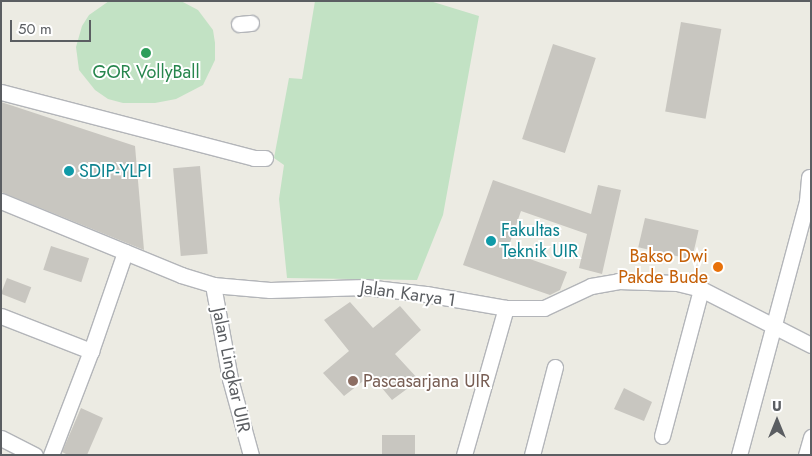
<!DOCTYPE html>
<html>
<head>
<meta charset="utf-8">
<style>
	body { margin:0 }
	#map { position:relative; width:812px; height:456px; overflow:hidden; background:#ecebe3; font-family:Jost,sans-serif }
	div>[style] { position:absolute }
	[style*='--x'] { left:calc(var(--x)*1px); top:calc(var(--y)*1px); width:calc(var(--w)*1px); rotate:calc(var(--a)*1deg) }
	.green>* { inset:0; background:#c2e2c4 }
	.building>* { inset:0; background:#c8c6c0; transform-origin:0 0 }
	.roads { filter:drop-shadow(1px 0 #b3b5b9) drop-shadow(-1px 0 #b3b5b9) drop-shadow(0 1px #b3b5b9) drop-shadow(0 -1px #b3b5b9) }
	.minor>* { height:15px; margin:-7.5px; padding:0 7.5px; transform-origin:7.5px; border-radius:7.5px; background:#fff }
	.dots>* { width:14px; height:14px; translate:-50% -50%; box-sizing:border-box; border:2px solid #fff; border-radius:50% }
	span { translate:-50% -50%; white-space:nowrap; text-align:center; line-height:1.15; -webkit-text-stroke:4px #fff; paint-order:stroke }
	.leisure-label { font-size:18px; color:#27864d }
	.culture-label { font-size:18px; color:#0d838f }
	.left { translate:0 -50%; text-align:left }
	.food-label { font-size:18px; color:#c56008 }
	.right { translate:-100% -50%; text-align:right }
	.street-label { font-size:18px; color:#5b5e62 }
	.education-label { font-size:18px; color:#785e54 }
	.frame { position:absolute; inset:0; border:2px solid #5b5e62; pointer-events:none }
	.north { position:absolute; left:752px; top:396px; width:50px; height:50px; -webkit-text-stroke:4px #fff; paint-order:stroke; rotate:0deg; font-size:14px; font-weight:700; line-height:20px; text-align:center; color:#5b5e62 }
	.north::after { content:''; display:block; margin:auto; width:18px; height:22px; background:#5b5e62; clip-path:polygon(50% 0,100% 100%,50% 72%,0 100%) }
	.scale { position:absolute; left:10px; top:20px; width:81px; height:22px; box-sizing:border-box; border:2px solid #5b5e62; border-top:0; padding-left:6px; font-size:15px; line-height:18px; white-space:nowrap; color:#5b5e62; -webkit-text-stroke:4px #fff; paint-order:stroke }
</style>
</head>
<body>
<div id="map">
	<div class="green">
		<div style="clip-path:polygon(109px 1px,181px 1px,198px 10px,213px 30px,215px 43px,215px 60px,203px 85px,176px 99px,155px 103px,123px 103px,108px 99px,95px 90px,79px 70px,76px 47px,82px 26px,89px 15px)"></div>
		<div style="clip-path:polygon(315px 1px,430px 1px,479px 16px,443px 215px,417px 280px,287px 278px,279px 199px,284px 165px,274px 158px,289px 78px,302px 79px)"></div>
	</div>
	<div class="building">
		<div style="left:681px;top:22px;width:41px;height:91px;rotate:10deg"></div>
		<div style="left:553px;top:44px;width:45px;height:100px;rotate:18deg"></div>
		<div style="clip-path:polygon(1px 102px,135px 146px,144px 250px,1px 192px)"></div>
		<div style="left:200px;top:166px;width:88px;height:27px;rotate:85deg"></div>
		<div style="clip-path:polygon(493px 180px,591px 214px,598px 185px,621px 190px,602px 274px,579px 268px,587px 234px,521px 211px,507px 251px,567px 272px,560px 290px,550px 295px,463px 265px)"></div>
		<div style="left:645px;top:218px;width:55px;height:30px;rotate:13deg"></div>
		<div style="left:51px;top:246px;width:40px;height:25px;rotate:18deg"></div>
		<div style="left:7px;top:278px;width:26px;height:17px;rotate:21deg"></div>
		<div style="clip-path:polygon(350px 302px,373px 328px,400px 306px,421px 330px,395px 354px,419px 380px,392px 400px,371px 375px,344px 396px,323px 373px,349px 351px,324px 320px)"></div>
		<div style="clip-path:polygon(624px 388px,652px 402px,644px 421px,614px 409px)"></div>
		<div style="clip-path:polygon(81px 408px,103px 418px,87px 455px,68px 455px,62px 452px)"></div>
		<div style="left:415px;top:435px;width:20px;height:33px;rotate:90deg"></div>
	</div>
	<div class="roads">
		<div class="minor">
			<div style="--x:239;--y:24;--w:12;--a:-5"></div>
			<div style="--x:1;--y:92;--w:261;--a:14.6"></div>
			<div style="--x:254;--y:158;--w:11;--a:0"></div>
			<div style="--x:1;--y:201;--w:195;--a:22.3"></div>
			<div style="--x:181;--y:275;--w:34;--a:17"></div>
			<div style="--x:213;--y:285;--w:57;--a:5"></div>
			<div style="--x:270;--y:290;--w:95;--a:-1.8"></div>
			<div style="--x:365;--y:287;--w:61;--a:6.5"></div>
			<div style="--x:426;--y:294;--w:81;--a:9.9"></div>
			<div style="--x:506;--y:308;--w:38;--a:0"></div>
			<div style="--x:544;--y:308;--w:52;--a:-25.1"></div>
			<div style="--x:591;--y:286;--w:27;--a:-10"></div>
			<div style="--x:618;--y:281;--w:59;--a:1.9"></div>
			<div style="--x:677;--y:283;--w:25;--a:14"></div>
			<div style="--x:701;--y:289;--w:123;--a:27"></div>
			<div style="--x:213;--y:285;--w:96;--a:79.7"></div>
			<div style="--x:230;--y:379;--w:79;--a:74.6"></div>
			<div style="--x:1;--y:316;--w:97;--a:21.3"></div>
			<div style="--x:662;--y:436;--w:152;--a:-75.1"></div>
			<div style="--x:1;--y:438;--w:38;--a:27"></div>
			<div style="--x:51;--y:455;--w:111;--a:-69"></div>
			<div style="--x:91;--y:351;--w:105;--a:-71"></div>
			<div style="--x:464;--y:455;--w:153;--a:-74.1"></div>
			<div style="--x:532;--y:455;--w:91;--a:-75.4"></div>
			<div style="--x:739;--y:455;--w:263;--a:-75"></div>
			<div style="--x:807;--y:201;--w:24;--a:-85"></div>
			<div style="--x:806;--y:455;--w:19;--a:-74"></div>
		</div>
	</div>
	<div class="dots">
		<div style="left:146px;top:53px;background:#2e9e5b"></div>
		<div style="left:69px;top:171px;background:#0f9aa8"></div>
		<div style="left:491px;top:241px;background:#0f9aa8"></div>
		<div style="left:718px;top:267px;background:#e8710a"></div>
		<div style="left:353px;top:381px;background:#8d6e63"></div>
	</div>
	<div class="leisure-label">
		<span style="left:146px;top:72px">GOR VollyBall</span>
	</div>
	<div class="culture-label">
		<span class="left" style="left:79px;top:171px">SDIP-YLPI</span>
		<span class="left" style="left:501px;top:241px">Fakultas<br>Teknik UIR</span>
	</div>
	<div class="food-label">
		<span class="right" style="left:708px;top:267px">Bakso Dwi<br>Pakde Bude</span>
	</div>
	<div class="street-label">
		<span style="left:408px;top:294px;rotate:8deg">Jalan Karya 1</span>
		<span style="left:231px;top:370px;rotate:78deg">Jalan Lingkar UIR</span>
	</div>
	<div class="education-label">
		<span class="left" style="left:363px;top:381px">Pascasarjana UIR</span>
	</div>
	<div class="frame"></div>
	<div class="north">U</div>
	<div class="scale">50 m</div>
</div>
</body>
</html>
